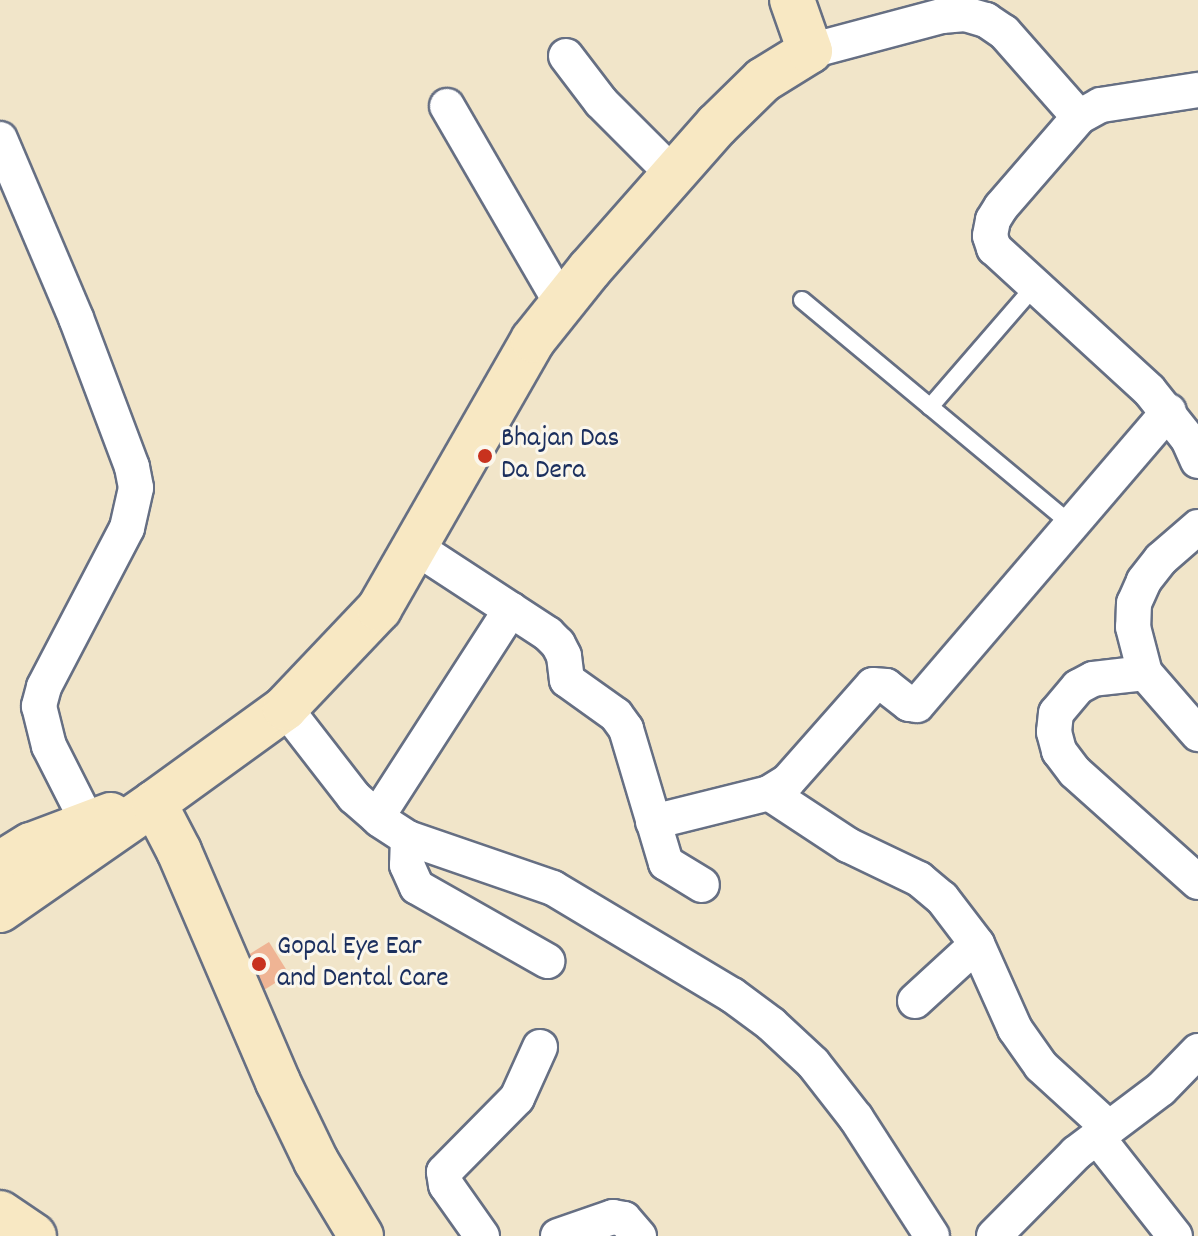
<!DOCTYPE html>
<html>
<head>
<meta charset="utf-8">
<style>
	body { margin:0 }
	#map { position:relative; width:1198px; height:1236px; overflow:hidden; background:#f1e5c9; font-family:Dekko,sans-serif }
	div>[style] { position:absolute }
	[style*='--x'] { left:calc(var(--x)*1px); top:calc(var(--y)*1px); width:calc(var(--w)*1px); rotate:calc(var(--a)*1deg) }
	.building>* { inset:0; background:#efb494; transform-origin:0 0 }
	.roads { filter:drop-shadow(2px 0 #666f83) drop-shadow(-2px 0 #666f83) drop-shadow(0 2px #666f83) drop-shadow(0 -2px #666f83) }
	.lane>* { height:16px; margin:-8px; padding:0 8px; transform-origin:8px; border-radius:8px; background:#fff }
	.street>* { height:34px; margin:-17px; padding:0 17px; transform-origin:17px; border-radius:17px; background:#fff }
	.secondary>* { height:44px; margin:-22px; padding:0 22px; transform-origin:22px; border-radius:22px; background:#f8e8c3 }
	.dots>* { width:22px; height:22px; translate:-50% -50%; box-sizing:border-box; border:4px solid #fbf7ec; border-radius:50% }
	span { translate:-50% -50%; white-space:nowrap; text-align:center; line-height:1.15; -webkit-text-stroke:6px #fbf7ec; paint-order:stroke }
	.poi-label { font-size:28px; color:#1b2f5e }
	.left { translate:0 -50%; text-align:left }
</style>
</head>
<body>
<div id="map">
	<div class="building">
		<div style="left:269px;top:942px;width:38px;height:32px;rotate:58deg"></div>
	</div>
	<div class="roads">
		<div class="lane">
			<div style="--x:802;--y:300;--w:351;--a:39.8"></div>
			<div style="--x:930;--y:407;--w:159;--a:-49.1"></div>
		</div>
		<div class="street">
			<div style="--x:810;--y:51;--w:137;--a:-14.9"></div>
			<div style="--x:942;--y:16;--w:23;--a:-5"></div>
			<div style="--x:965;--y:14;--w:22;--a:16"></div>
			<div style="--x:986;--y:20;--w:22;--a:34"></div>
			<div style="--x:1004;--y:32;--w:113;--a:48.6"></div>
			<div style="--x:1079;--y:117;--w:119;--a:130.9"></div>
			<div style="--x:1001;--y:207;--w:15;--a:122"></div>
			<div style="--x:993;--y:220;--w:16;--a:101"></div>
			<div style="--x:990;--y:236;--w:13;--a:72"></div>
			<div style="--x:994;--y:248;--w:210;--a:42.5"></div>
			<div style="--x:1149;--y:390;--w:63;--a:51.5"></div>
			<div style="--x:1188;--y:439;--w:24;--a:66"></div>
			<div style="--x:566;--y:56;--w:58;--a:52.7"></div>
			<div style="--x:601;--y:102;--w:102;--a:45"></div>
			<div style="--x:447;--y:106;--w:229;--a:59.9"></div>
			<div style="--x:1079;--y:117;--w:25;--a:-29"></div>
			<div style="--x:1101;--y:105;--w:98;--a:-8.8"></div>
			<div style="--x:0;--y:139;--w:194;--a:67"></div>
			<div style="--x:76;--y:318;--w:159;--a:69.4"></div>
			<div style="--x:132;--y:467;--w:21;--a:79"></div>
			<div style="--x:136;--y:488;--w:41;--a:102.7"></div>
			<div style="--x:127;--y:528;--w:179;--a:117.6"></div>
			<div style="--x:44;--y:687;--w:20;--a:105"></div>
			<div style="--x:39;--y:706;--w:41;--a:76"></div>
			<div style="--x:49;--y:746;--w:84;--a:63.1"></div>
			<div style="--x:1198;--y:527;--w:49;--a:139.1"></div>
			<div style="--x:1161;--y:559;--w:28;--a:128"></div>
			<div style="--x:1144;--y:581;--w:24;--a:114"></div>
			<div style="--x:1134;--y:603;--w:24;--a:92"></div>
			<div style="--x:1133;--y:627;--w:48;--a:75.4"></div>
			<div style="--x:1145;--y:673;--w:81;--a:49"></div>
			<div style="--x:415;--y:547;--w:159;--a:33.2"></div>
			<div style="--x:548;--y:634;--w:14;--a:45"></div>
			<div style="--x:558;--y:644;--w:13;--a:63"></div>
			<div style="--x:564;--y:656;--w:24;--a:83"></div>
			<div style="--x:567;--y:680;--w:60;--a:35.5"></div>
			<div style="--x:616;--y:715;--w:17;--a:54"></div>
			<div style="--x:626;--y:729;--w:140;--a:73.4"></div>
			<div style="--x:666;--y:863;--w:42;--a:31.4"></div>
			<div style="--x:1145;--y:673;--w:52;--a:173.4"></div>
			<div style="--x:1093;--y:679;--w:17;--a:152"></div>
			<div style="--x:1078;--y:687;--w:34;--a:130"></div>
			<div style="--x:1056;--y:713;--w:19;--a:96"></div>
			<div style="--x:1054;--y:732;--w:20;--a:75"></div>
			<div style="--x:1059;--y:751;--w:26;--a:53"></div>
			<div style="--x:1075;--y:772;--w:165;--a:41.8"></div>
			<div style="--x:285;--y:708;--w:113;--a:52.2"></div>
			<div style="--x:354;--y:797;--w:35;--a:41"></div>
			<div style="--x:380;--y:820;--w:33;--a:33"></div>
			<div style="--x:408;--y:838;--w:153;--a:19"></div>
			<div style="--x:553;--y:888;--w:209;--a:30.9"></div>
			<div style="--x:732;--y:995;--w:49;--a:36.6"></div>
			<div style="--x:771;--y:1024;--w:57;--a:42.9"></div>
			<div style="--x:813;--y:1063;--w:70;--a:52"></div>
			<div style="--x:856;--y:1118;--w:140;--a:57.2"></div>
			<div style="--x:769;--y:793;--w:95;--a:33.4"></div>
			<div style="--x:848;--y:845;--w:79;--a:25.6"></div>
			<div style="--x:919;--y:879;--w:30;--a:40"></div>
			<div style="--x:942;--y:898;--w:58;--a:52.7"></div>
			<div style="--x:977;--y:944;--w:93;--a:65.9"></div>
			<div style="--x:1015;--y:1029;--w:45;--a:54.9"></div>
			<div style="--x:1041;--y:1066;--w:92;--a:42.4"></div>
			<div style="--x:377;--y:817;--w:247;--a:-57.2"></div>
			<div style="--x:653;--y:822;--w:120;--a:-14"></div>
			<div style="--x:769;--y:793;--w:22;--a:-32"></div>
			<div style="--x:788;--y:781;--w:128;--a:-48.5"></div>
			<div style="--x:873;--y:685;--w:13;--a:4"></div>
			<div style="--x:886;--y:686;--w:29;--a:38"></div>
			<div style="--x:909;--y:704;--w:8;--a:7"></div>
			<div style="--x:917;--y:705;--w:387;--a:-49.4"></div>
			<div style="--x:408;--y:838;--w:27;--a:92"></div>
			<div style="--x:407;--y:865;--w:24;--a:66"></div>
			<div style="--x:417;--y:887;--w:150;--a:29.6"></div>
			<div style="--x:915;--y:1001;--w:84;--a:-42.6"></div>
			<div style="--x:1097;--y:1137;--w:126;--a:51.8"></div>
			<div style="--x:482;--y:1236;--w:62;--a:-125.2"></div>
			<div style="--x:446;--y:1185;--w:13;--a:-99"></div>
			<div style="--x:444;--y:1172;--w:104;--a:-45.4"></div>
			<div style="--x:517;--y:1098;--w:56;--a:-65.7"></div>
			<div style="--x:558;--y:1236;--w:58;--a:-19.1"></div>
			<div style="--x:613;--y:1217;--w:11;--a:10"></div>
			<div style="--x:624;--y:1219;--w:23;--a:49"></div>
			<div style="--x:994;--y:1236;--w:117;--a:-45.3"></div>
			<div style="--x:1076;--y:1153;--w:106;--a:-37"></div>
			<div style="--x:1161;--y:1089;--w:53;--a:-45.8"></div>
		</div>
		<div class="secondary">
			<div style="--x:0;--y:864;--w:36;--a:-32"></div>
			<div style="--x:31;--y:845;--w:85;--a:-20.6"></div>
			<div style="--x:0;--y:910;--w:188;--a:-34.8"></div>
			<div style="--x:0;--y:1213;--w:41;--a:34.1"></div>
			<div style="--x:361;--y:1236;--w:87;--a:-121"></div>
			<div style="--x:316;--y:1161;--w:88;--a:-115.7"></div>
			<div style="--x:278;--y:1082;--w:251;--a:-113.2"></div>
			<div style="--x:179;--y:851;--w:54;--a:-117.5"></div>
			<div style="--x:154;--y:803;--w:162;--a:-35.9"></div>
			<div style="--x:285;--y:708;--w:137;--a:-46.5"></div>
			<div style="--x:379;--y:609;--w:310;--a:-60.2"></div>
			<div style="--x:533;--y:340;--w:90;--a:-51.3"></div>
			<div style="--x:589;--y:270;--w:193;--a:-48.6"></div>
			<div style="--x:717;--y:125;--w:64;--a:-44.4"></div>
			<div style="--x:763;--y:80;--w:55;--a:-31.7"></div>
			<div style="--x:810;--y:51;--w:54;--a:-109.4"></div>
		</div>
	</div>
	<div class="dots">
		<div style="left:485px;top:456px;background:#c8321e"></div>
		<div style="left:259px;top:964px;background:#c8321e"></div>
	</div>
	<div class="poi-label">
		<span class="left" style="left:501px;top:456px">Bhajan Das<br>Da Dera</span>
		<span class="left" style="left:277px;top:964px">Gopal Eye Ear<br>and Dental Care</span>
	</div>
</div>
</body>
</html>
